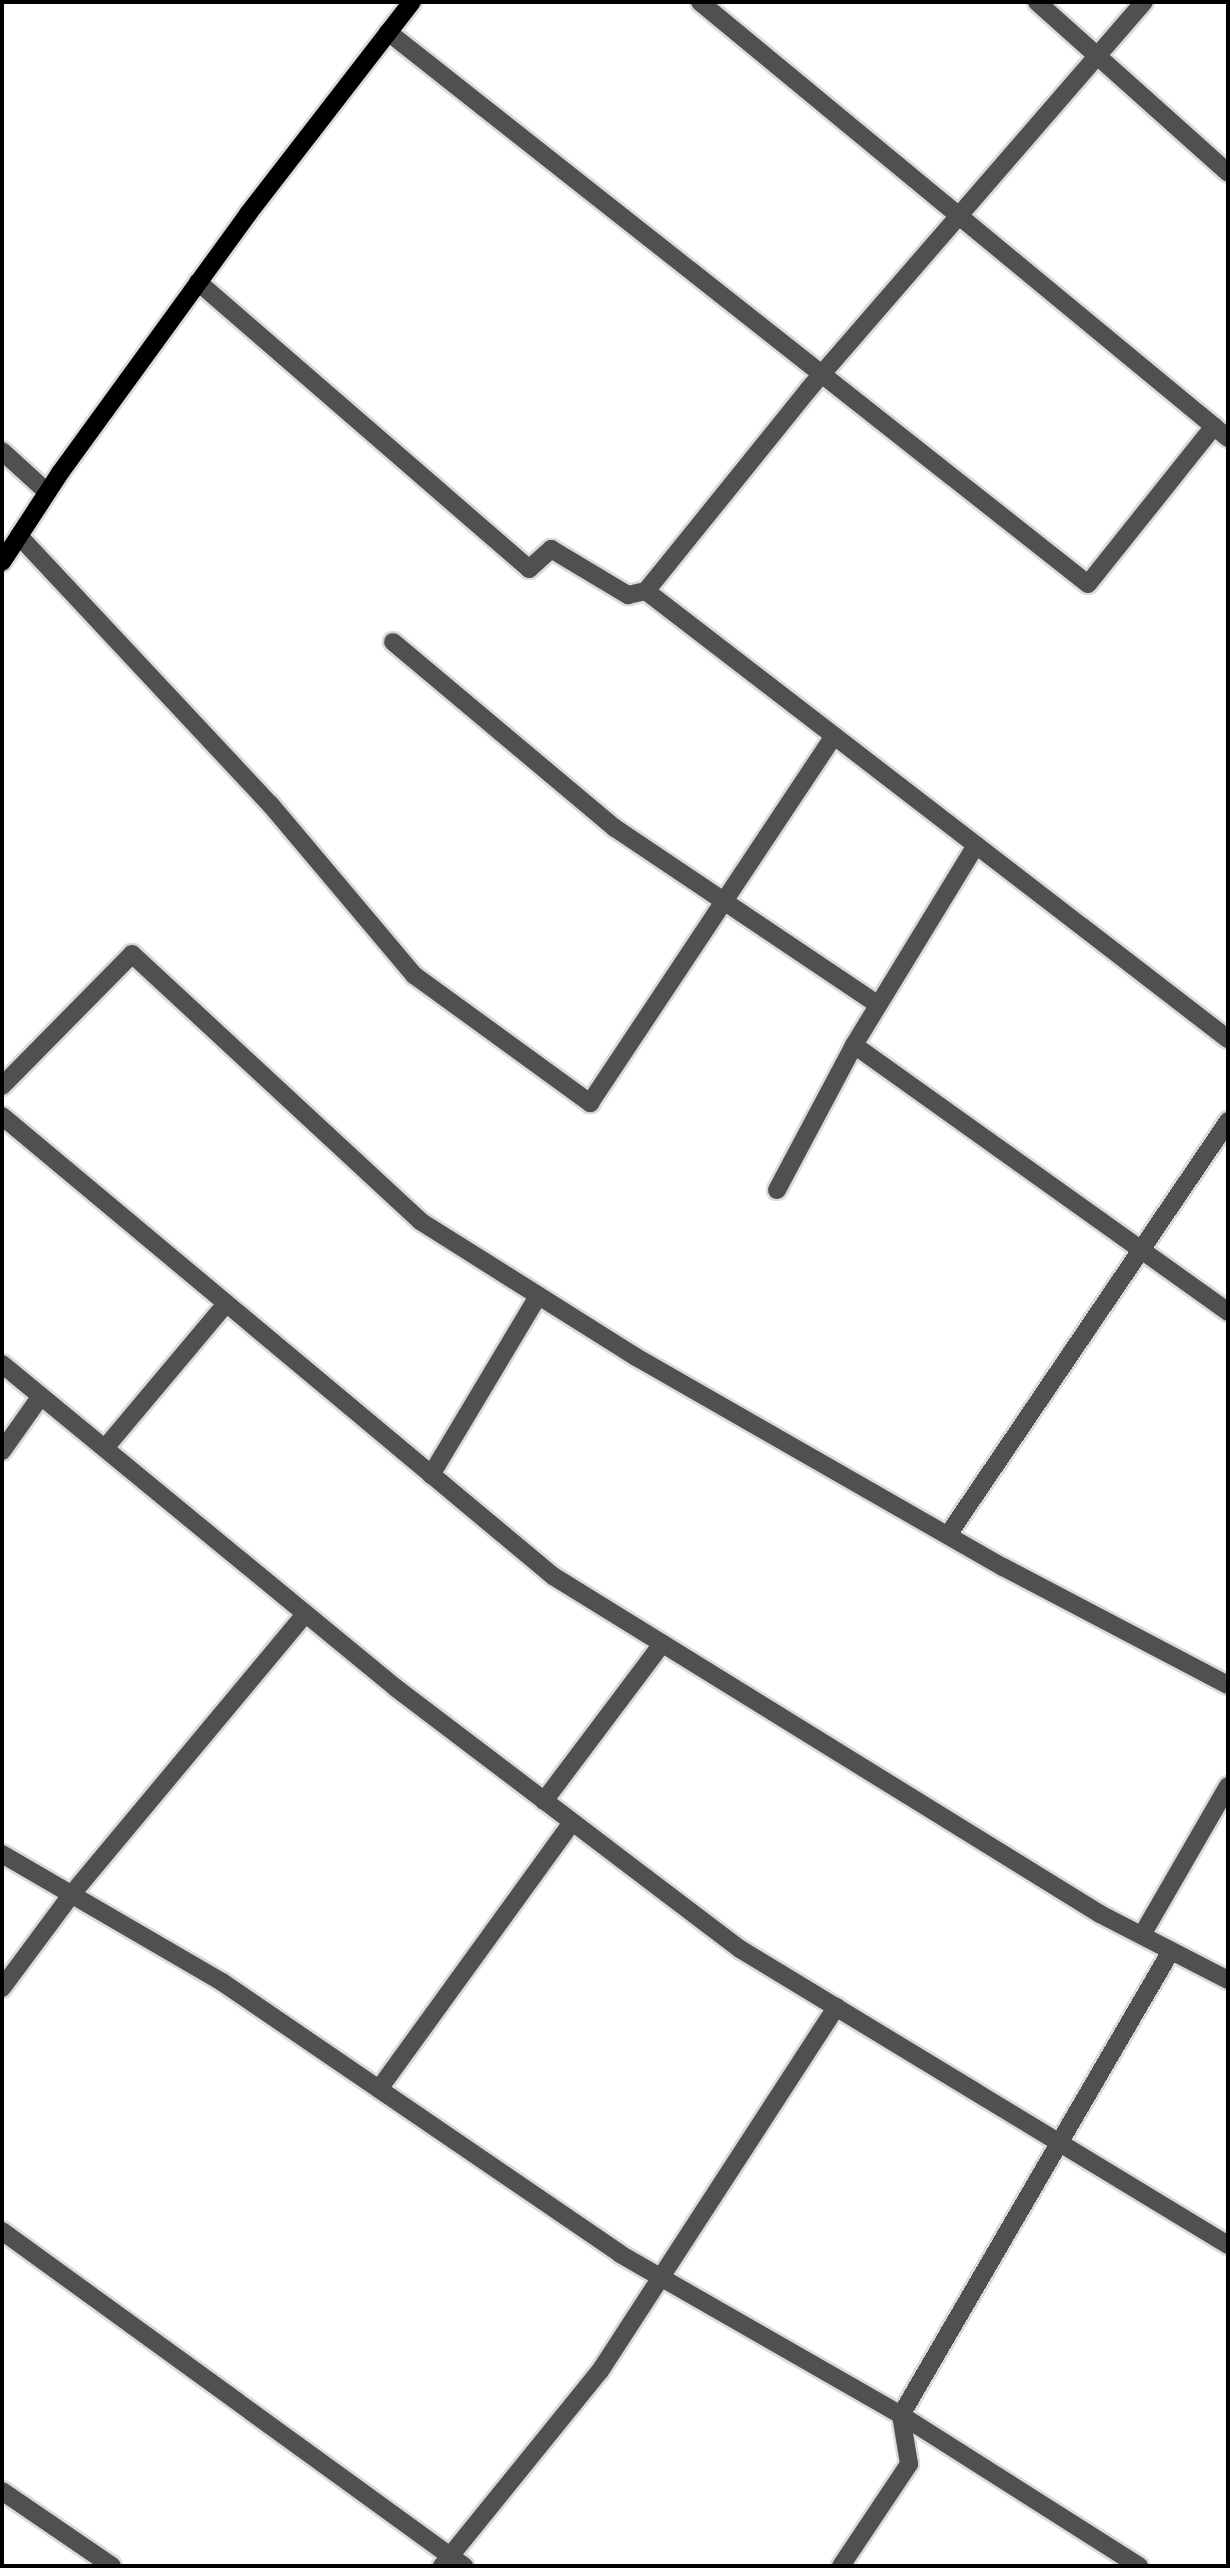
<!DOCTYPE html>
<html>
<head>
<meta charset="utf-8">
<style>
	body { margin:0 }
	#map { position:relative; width:1230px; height:2568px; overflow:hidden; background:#fff; font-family:Montserrat,sans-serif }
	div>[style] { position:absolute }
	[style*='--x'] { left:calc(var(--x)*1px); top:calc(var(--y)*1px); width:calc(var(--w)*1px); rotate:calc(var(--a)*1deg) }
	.roads { filter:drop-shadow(2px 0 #dbdbdb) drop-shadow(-2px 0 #dbdbdb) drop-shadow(0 2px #dbdbdb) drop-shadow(0 -2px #dbdbdb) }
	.minor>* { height:18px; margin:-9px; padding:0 9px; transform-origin:9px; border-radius:9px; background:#505050 }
	.major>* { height:18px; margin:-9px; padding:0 9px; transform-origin:9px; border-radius:9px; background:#000 }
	span { translate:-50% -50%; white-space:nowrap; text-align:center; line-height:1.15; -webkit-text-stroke:6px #fff; paint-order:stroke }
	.frame { position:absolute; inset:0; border:4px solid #000; pointer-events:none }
</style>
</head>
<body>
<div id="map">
	<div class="roads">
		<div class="minor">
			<div style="--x:700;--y:2;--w:685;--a:39.55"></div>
			<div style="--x:1037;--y:2;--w:256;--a:41.8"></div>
			<div style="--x:388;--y:32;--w:891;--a:38.26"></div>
			<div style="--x:1088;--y:584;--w:202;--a:-51.4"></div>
			<div style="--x:198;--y:282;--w:438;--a:40.9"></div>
			<div style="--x:529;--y:569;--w:30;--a:-42"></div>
			<div style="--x:551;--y:549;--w:90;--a:30.9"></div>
			<div style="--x:628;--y:595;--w:18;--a:-13"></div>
			<div style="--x:646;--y:591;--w:258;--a:-51.1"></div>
			<div style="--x:808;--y:390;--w:513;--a:-49.11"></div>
			<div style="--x:2;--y:451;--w:61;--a:42.3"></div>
			<div style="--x:19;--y:536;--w:367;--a:46.9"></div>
			<div style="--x:270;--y:804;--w:224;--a:49.9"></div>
			<div style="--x:414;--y:975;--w:218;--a:36"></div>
			<div style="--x:590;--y:1103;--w:441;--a:-56.4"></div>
			<div style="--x:646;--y:591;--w:734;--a:37.59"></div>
			<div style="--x:393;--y:642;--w:290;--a:40"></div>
			<div style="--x:615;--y:828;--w:317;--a:33.9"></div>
			<div style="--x:854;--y:1045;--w:460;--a:35.5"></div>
			<div style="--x:2;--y:1086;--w:185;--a:-45.4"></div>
			<div style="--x:132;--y:954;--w:393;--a:42.8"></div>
			<div style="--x:420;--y:1221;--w:255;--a:32.2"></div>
			<div style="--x:636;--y:1357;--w:423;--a:29.8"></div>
			<div style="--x:1003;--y:1567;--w:254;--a:27.7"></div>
			<div style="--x:2;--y:1116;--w:718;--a:39.86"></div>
			<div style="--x:553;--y:1576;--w:643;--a:31.71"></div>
			<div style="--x:1100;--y:1914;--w:144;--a:27.3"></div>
			<div style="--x:777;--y:1190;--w:164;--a:-62"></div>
			<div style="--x:854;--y:1045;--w:234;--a:-58.6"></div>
			<div style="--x:2;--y:1364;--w:510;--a:39.43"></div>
			<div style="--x:396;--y:1688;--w:432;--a:37.2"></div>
			<div style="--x:740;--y:1949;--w:571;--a:31.24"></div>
			<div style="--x:105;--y:1448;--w:187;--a:-50"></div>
			<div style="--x:2;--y:1451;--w:67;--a:-54.7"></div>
			<div style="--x:431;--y:1475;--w:209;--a:-59.1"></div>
			<div style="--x:948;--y:1535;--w:500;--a:-55.9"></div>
			<div style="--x:544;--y:1801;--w:196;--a:-53.1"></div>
			<div style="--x:2;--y:1854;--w:255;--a:30.2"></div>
			<div style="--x:222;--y:1982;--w:482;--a:34.3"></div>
			<div style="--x:620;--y:2254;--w:324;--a:29.8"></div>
			<div style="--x:901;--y:2415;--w:282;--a:32.4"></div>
			<div style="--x:1142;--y:1935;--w:172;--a:-60"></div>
			<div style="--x:2;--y:1988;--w:116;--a:-53.4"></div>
			<div style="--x:71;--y:1895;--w:366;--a:-50.2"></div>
			<div style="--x:379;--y:2089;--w:329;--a:-54.1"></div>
			<div style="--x:2;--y:2231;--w:571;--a:35.95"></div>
			<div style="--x:2;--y:2491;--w:133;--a:34.3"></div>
			<div style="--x:442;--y:2566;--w:251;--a:-51"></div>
			<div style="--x:600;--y:2371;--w:434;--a:-57"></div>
			<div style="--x:841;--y:2566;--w:123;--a:-56.3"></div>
			<div style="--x:909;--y:2464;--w:50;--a:-99.3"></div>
			<div style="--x:901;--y:2415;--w:537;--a:-59.81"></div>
		</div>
		<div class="major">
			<div style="--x:2;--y:562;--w:106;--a:-56.9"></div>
			<div style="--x:60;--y:473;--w:320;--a:-54"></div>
			<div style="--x:248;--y:214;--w:268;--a:-52.3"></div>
		</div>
	</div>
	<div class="frame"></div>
</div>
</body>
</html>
